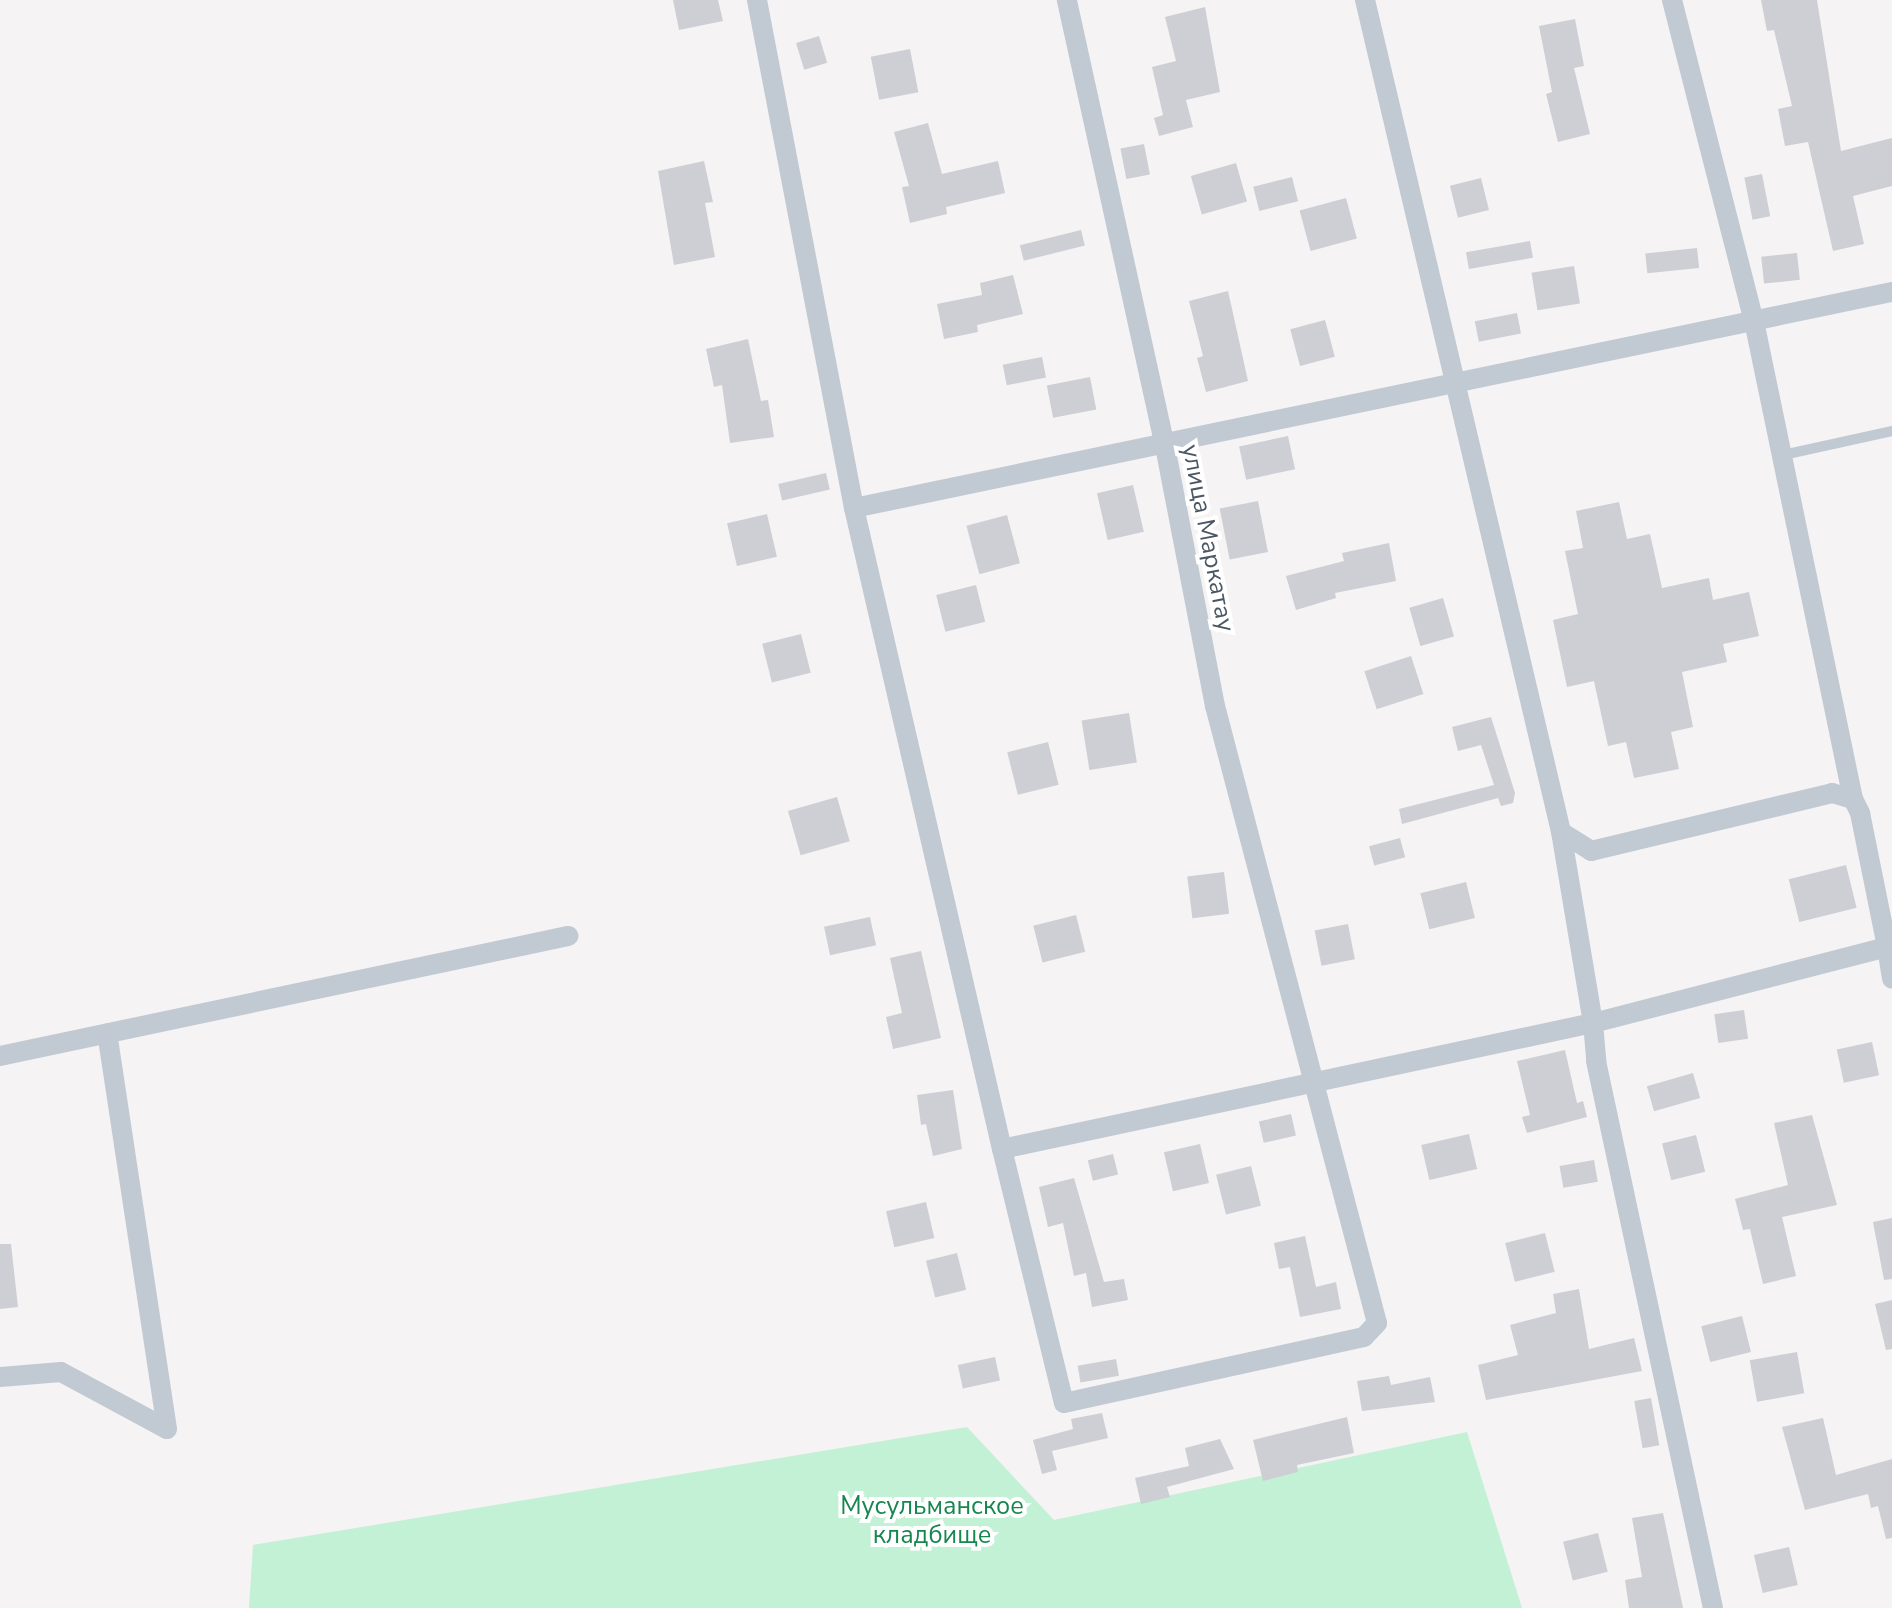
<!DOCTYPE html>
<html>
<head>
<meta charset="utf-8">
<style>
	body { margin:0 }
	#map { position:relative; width:1892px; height:1608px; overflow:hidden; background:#f5f3f3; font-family:"Nunito Sans",sans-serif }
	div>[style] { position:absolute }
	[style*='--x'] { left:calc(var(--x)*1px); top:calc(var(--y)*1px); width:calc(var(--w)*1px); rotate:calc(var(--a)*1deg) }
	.green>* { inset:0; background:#c3f1d5 }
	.building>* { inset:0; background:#cdcfd5; transform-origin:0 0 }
	.service>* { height:10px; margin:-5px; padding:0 5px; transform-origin:5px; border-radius:5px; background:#c1cad2 }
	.minor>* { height:20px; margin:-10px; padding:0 10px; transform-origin:10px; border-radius:10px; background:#c1cad2 }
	span { translate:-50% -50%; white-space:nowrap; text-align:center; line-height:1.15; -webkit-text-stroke:8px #fff; paint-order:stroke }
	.street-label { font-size:25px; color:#4a5661 }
	.park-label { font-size:25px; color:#17864f }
</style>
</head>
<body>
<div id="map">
	<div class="green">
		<div style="clip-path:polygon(967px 1427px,1054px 1520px,1467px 1432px,1522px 1608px,249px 1608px,253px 1545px)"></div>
	</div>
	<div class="building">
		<div style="clip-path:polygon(673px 0,718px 0,723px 21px,679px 30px)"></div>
		<div style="clip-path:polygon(1761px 0,1817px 0,1841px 151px,1892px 138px,1892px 186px,1853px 196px,1864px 244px,1833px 251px,1808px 142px,1785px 146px,1778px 109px,1792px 106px,1774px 30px,1767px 31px)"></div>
		<div style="clip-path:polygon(1205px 7px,1220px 92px,1186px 100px,1193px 127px,1159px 136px,1154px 118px,1163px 115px,1152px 67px,1176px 61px,1165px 17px)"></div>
		<div style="clip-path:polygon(1575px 19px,1584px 66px,1574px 68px,1590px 134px,1558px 142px,1546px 94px,1552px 92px,1539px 26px)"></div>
		<div style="left:819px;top:36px;width:28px;height:24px;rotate:73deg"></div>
		<div style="left:910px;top:49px;width:44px;height:40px;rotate:79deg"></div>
		<div style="clip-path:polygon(928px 123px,942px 174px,998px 161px,1005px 193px,946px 207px,947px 214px,910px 223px,902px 187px,909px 186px,894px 132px)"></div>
		<div style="left:1144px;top:144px;width:31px;height:24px;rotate:79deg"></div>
		<div style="clip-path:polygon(704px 161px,713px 202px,705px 203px,715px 257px,674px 265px,658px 171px)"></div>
		<div style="left:1236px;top:163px;width:40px;height:47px;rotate:74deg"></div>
		<div style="left:1762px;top:174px;width:43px;height:18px;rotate:79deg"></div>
		<div style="left:1292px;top:177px;width:25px;height:40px;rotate:76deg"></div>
		<div style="left:1481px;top:178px;width:33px;height:32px;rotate:76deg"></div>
		<div style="left:1346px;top:198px;width:42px;height:48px;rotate:75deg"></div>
		<div style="left:1081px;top:230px;width:16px;height:63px;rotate:76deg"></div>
		<div style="left:1530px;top:241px;width:17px;height:65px;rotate:80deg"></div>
		<div style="left:1697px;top:248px;width:20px;height:52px;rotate:84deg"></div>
		<div style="left:1797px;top:253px;width:27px;height:36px;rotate:84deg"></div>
		<div style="left:1574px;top:266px;width:38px;height:43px;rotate:81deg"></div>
		<div style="clip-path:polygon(1013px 275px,1023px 314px,977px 325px,978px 332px,944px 339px,937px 304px,982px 295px,980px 283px)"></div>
		<div style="clip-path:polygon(1228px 291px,1248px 381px,1206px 392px,1197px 358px,1203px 356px,1189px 301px)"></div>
		<div style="left:1517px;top:313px;width:21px;height:43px;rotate:79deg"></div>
		<div style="left:1325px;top:320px;width:38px;height:36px;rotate:75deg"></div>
		<div style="clip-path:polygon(748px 339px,761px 401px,768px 400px,774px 437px,730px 443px,722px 385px,714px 387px,706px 349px)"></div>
		<div style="left:1042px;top:357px;width:21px;height:40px;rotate:79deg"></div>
		<div style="left:1090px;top:377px;width:33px;height:44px;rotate:79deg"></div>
		<div style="left:1288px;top:436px;width:34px;height:50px;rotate:78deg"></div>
		<div style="left:826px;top:473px;width:17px;height:49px;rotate:77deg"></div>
		<div style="left:1133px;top:485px;width:48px;height:37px;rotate:77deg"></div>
		<div style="left:1258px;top:501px;width:52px;height:39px;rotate:79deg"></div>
		<div style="clip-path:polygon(1619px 502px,1627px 539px,1650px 534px,1662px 588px,1709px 578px,1713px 600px,1749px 592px,1759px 636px,1723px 644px,1727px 662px,1682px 672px,1693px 727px,1671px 732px,1679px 769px,1634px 778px,1626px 742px,1608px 746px,1594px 681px,1567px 687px,1553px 620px,1578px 614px,1565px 551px,1583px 548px,1576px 511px)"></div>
		<div style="left:767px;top:514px;width:44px;height:41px;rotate:77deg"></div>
		<div style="left:1007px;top:515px;width:50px;height:42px;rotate:75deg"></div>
		<div style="clip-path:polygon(1389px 543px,1396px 581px,1335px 593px,1336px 598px,1296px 610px,1286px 576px,1344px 561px,1342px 553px)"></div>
		<div style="left:976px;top:585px;width:38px;height:41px;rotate:76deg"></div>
		<div style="left:1443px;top:598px;width:40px;height:35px;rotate:74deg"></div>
		<div style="left:801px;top:634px;width:40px;height:40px;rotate:76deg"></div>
		<div style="left:1411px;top:656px;width:40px;height:49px;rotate:72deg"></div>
		<div style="left:1129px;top:713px;width:50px;height:48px;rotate:81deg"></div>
		<div style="clip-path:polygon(1491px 717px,1515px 793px,1513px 803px,1501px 806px,1498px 798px,1402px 824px,1399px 809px,1494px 785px,1481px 745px,1458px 751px,1452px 727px)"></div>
		<div style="left:1048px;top:742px;width:44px;height:42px;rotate:76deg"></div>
		<div style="left:837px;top:797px;width:46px;height:51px;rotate:74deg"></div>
		<div style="left:1400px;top:838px;width:20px;height:32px;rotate:75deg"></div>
		<div style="left:1846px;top:865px;width:44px;height:59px;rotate:76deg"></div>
		<div style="left:1224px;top:872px;width:42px;height:37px;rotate:83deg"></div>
		<div style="left:1466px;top:882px;width:37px;height:47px;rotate:76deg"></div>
		<div style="left:1076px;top:915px;width:38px;height:44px;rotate:76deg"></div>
		<div style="left:870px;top:917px;width:29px;height:47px;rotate:78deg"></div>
		<div style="left:1348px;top:924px;width:36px;height:34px;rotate:79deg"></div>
		<div style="clip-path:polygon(921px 951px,941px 1038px,893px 1049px,886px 1017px,902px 1013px,890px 958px)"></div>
		<div style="left:1744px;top:1010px;width:29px;height:30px;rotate:82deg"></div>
		<div style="left:1872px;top:1042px;width:34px;height:36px;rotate:78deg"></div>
		<div style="clip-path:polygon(1565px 1050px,1577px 1103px,1583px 1101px,1587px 1117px,1527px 1133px,1522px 1117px,1530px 1115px,1517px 1061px)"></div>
		<div style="left:1693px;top:1073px;width:26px;height:48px;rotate:74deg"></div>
		<div style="clip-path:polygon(953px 1090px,962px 1149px,933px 1156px,926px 1124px,921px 1125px,917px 1095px)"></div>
		<div style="left:1291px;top:1114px;width:22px;height:33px;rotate:77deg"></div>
		<div style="clip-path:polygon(1812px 1115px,1837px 1205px,1782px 1217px,1796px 1276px,1763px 1284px,1750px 1229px,1743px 1230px,1735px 1199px,1788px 1185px,1774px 1123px)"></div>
		<div style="left:1469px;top:1134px;width:36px;height:49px;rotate:77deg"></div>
		<div style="left:1696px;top:1135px;width:38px;height:35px;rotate:76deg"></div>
		<div style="left:1200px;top:1144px;width:40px;height:37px;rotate:77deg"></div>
		<div style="left:1113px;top:1154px;width:21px;height:26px;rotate:76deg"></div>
		<div style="left:1594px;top:1160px;width:22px;height:35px;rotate:80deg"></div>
		<div style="left:1251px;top:1166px;width:41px;height:36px;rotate:76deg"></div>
		<div style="clip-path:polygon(1074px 1178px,1104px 1282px,1124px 1279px,1128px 1300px,1092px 1307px,1086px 1273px,1074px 1276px,1063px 1223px,1048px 1227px,1039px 1187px)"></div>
		<div style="left:926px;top:1202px;width:37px;height:41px;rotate:77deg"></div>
		<div style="clip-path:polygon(1892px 1218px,1892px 1279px,1884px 1280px,1873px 1222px)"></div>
		<div style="left:1545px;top:1233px;width:40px;height:41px;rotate:76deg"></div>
		<div style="clip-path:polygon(1305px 1236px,1316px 1287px,1336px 1282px,1341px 1309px,1300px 1317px,1290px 1267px,1279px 1269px,1274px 1243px)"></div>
		<div style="clip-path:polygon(0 1244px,11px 1244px,18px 1307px,0 1309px)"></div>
		<div style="left:957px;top:1253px;width:38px;height:32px;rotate:76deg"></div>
		<div style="clip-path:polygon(1579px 1289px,1589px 1349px,1634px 1338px,1642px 1371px,1486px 1400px,1478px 1365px,1518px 1355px,1510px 1325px,1556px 1313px,1553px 1294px)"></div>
		<div style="clip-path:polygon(1892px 1300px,1892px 1349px,1886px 1350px,1875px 1304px)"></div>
		<div style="left:1742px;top:1316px;width:37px;height:42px;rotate:76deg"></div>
		<div style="left:1797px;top:1352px;width:42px;height:48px;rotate:80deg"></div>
		<div style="left:995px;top:1357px;width:24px;height:38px;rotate:78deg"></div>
		<div style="left:1116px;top:1359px;width:17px;height:39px;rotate:80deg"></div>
		<div style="clip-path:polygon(1389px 1376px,1391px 1385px,1430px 1377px,1435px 1402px,1362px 1411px,1357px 1381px)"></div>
		<div style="left:1651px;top:1398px;width:48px;height:17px;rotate:80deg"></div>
		<div style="clip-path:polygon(1102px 1413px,1108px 1438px,1052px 1451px,1057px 1470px,1042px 1474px,1033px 1440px,1073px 1429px,1071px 1419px)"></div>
		<div style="clip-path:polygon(1347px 1417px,1354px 1453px,1297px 1465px,1298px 1472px,1263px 1481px,1253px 1440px)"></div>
		<div style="clip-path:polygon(1823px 1418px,1836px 1475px,1892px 1459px,1892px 1538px,1886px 1539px,1878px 1506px,1871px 1508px,1868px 1494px,1805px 1510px,1782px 1427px)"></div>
		<div style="clip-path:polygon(1220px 1439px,1234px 1469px,1167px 1487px,1170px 1497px,1141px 1504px,1135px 1478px,1189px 1466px,1185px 1448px)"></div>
		<div style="clip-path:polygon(1663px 1513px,1683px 1608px,1629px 1608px,1625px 1580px,1642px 1577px,1632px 1518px)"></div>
		<div style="left:1598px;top:1533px;width:40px;height:36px;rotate:76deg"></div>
		<div style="left:1789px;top:1547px;width:39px;height:36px;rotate:77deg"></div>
	</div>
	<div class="service">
		<div style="--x:1783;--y:455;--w:112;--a:-12.4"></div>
	</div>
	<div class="minor">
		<div style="--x:757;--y:0;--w:517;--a:79.19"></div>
		<div style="--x:854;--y:508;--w:658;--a:77"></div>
		<div style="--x:1002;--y:1149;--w:604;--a:-12.04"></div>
		<div style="--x:1593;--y:1023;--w:194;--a:-99.5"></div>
		<div style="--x:1365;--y:0;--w:855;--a:76.74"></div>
		<div style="--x:1561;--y:832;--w:36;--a:32"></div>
		<div style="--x:1591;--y:851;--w:248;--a:-13.5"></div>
		<div style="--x:1832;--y:793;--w:22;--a:16"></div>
		<div style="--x:1853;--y:799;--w:16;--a:63"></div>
		<div style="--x:1860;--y:813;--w:137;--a:78.6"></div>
		<div style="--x:1887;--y:947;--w:304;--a:165.5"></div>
		<div style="--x:1593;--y:1023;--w:38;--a:85"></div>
		<div style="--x:1596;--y:1061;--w:559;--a:77.93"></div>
		<div style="--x:1672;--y:0;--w:331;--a:75.7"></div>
		<div style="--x:1754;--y:321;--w:488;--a:78.3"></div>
		<div style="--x:854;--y:508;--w:1060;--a:-11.76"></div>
		<div style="--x:1892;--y:945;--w:5;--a:158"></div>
		<div style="--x:1887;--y:947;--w:32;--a:81"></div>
		<div style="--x:0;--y:1056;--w:581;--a:-11.93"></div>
		<div style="--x:1002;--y:1149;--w:261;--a:76.3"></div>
		<div style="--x:1064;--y:1403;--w:307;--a:-12.4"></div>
		<div style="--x:1364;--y:1337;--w:19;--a:-47"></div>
		<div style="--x:1377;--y:1323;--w:638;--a:-104.71"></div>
		<div style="--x:1215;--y:706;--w:269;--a:-100.9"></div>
		<div style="--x:1164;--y:442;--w:453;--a:-102.4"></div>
		<div style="--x:0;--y:1377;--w:61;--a:-4.7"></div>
		<div style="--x:61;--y:1372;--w:120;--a:28.3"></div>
		<div style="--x:167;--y:1429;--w:400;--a:-98.6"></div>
	</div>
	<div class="street-label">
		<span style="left:1208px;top:538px;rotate:79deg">улица Маркатау</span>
	</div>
	<div class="park-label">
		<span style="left:932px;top:1521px">Мусульманское<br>кладбище</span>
	</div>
</div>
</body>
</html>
